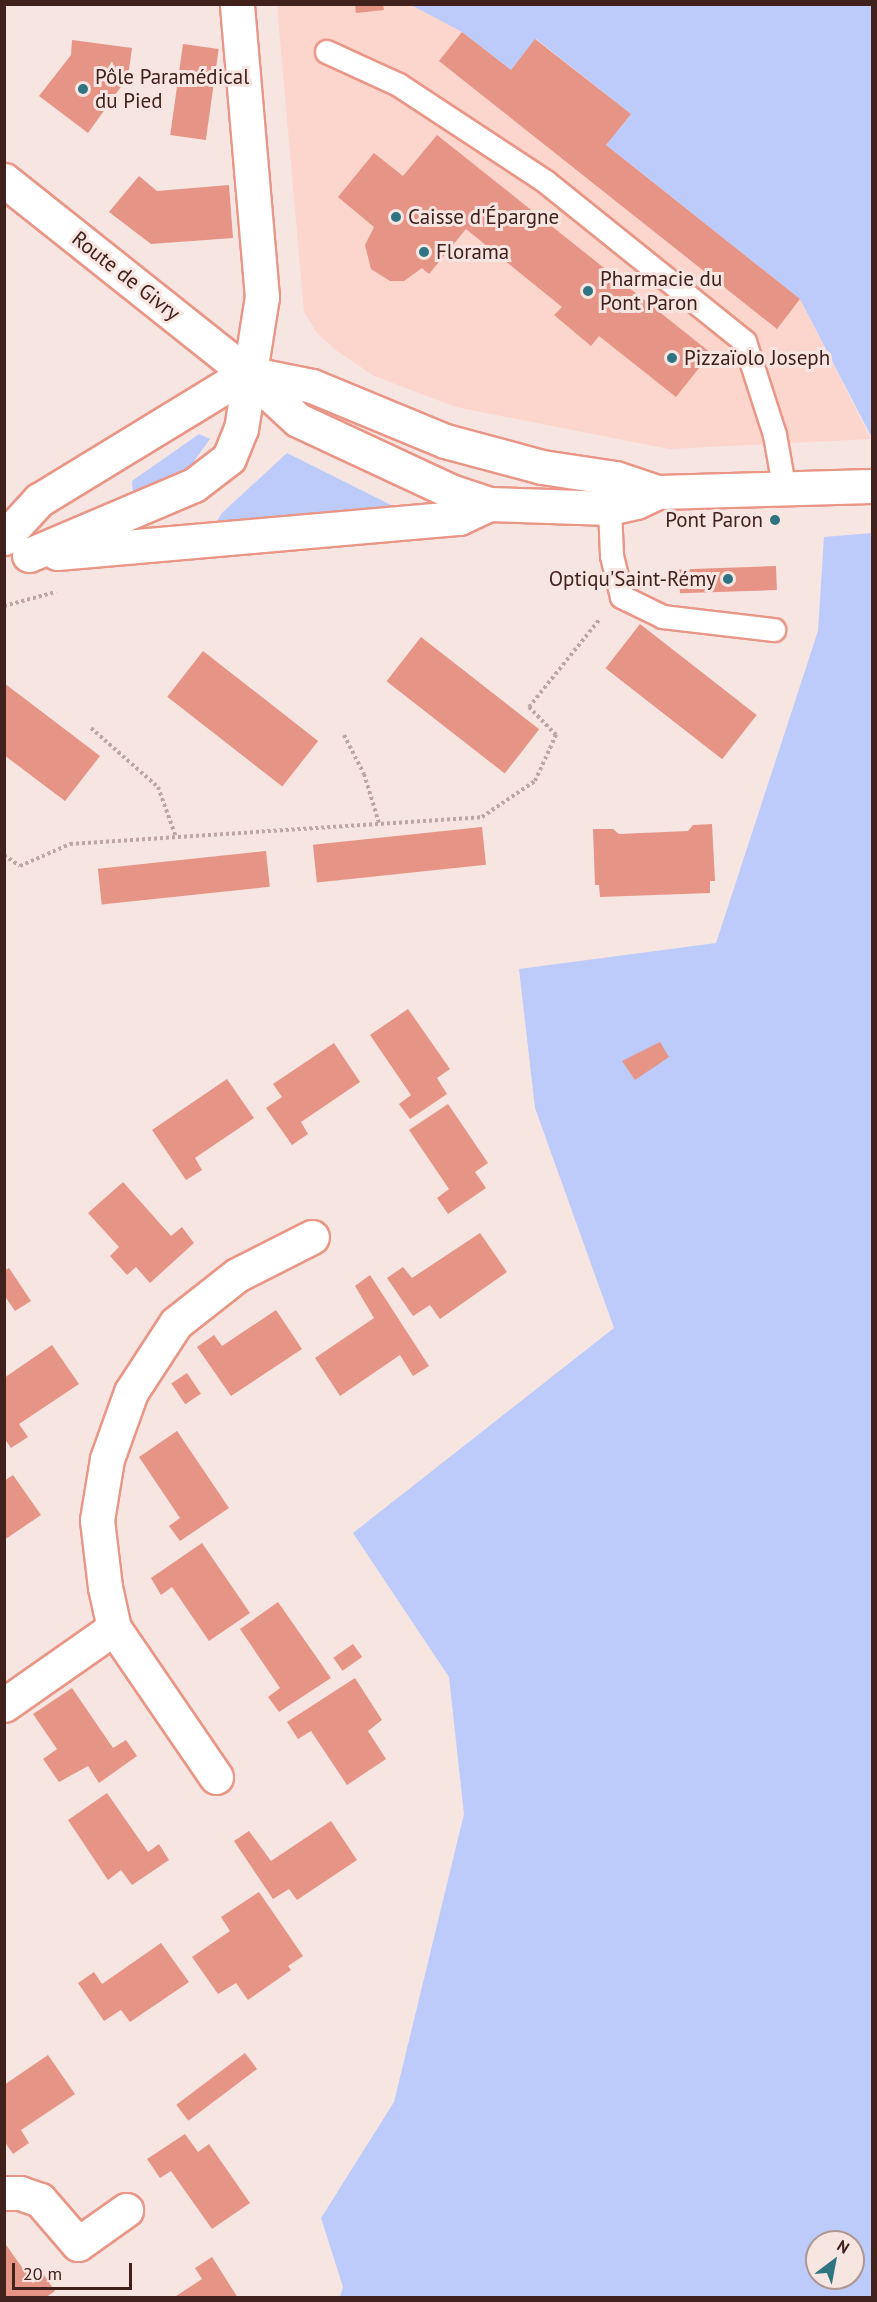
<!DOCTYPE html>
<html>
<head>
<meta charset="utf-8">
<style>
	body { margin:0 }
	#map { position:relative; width:877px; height:2302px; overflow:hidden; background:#f7e5e1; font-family:"PT Sans",sans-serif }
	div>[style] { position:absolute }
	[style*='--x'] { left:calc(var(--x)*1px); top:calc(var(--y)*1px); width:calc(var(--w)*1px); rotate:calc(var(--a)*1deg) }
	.built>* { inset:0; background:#fcd5cd }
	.green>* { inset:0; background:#bdcbfa }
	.building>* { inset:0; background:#e69485; transform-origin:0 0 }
	.path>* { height:4px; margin-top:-2px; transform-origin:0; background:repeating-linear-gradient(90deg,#bea7a2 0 3px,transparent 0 6px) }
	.roads { filter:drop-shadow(2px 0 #e99687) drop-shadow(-2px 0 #e99687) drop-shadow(0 2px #e99687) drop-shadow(0 -2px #e99687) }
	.lane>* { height:22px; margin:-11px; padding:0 11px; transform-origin:11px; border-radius:11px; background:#fff }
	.street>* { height:33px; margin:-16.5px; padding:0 16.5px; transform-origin:16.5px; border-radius:16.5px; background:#fff }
	.secondary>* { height:33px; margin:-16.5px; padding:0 16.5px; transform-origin:16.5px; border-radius:16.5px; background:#fff }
	.dots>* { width:16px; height:16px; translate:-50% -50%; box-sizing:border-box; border:3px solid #f7e5e1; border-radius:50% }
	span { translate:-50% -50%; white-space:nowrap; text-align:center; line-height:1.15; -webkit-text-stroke:6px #f7e5e1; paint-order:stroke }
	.poi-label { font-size:21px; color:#41211b }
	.left { translate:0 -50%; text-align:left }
	.right { translate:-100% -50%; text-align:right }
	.street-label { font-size:21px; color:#41211b }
	.frame { position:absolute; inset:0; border:6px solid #41211b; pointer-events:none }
	.north { position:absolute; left:805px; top:2230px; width:60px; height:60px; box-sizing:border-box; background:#f7e5e1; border:2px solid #ae9792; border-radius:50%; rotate:32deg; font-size:16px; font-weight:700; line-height:24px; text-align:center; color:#41211b }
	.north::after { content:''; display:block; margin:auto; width:21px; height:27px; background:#2e7481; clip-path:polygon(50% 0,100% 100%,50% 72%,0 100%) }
	.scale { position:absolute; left:12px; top:2263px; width:120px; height:27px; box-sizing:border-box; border:3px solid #41211b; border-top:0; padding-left:8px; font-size:18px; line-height:21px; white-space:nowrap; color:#41211b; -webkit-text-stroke:4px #f7e5e1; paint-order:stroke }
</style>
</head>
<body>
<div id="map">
	<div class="built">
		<div style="clip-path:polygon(277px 5px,411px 5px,462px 32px,511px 70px,535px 39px,631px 114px,607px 145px,800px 299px,871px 439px,669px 449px,456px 407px,374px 376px,337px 351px,317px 333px,304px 312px)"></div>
	</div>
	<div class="green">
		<div style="clip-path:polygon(411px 5px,872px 5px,872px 438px,800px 299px,606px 145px,631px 114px,536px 39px,511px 70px,462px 32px)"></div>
		<div style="clip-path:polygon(199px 434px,210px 439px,187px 471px,133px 493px,132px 481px)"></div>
		<div style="clip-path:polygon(287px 453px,401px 510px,212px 529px,222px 513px)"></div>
		<div style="clip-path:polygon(evenodd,872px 533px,872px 2297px,340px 2297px,343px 2287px,321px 2218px,394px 2102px,464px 1814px,449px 1677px,353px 1533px,614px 1328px,535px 1108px,519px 969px,716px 943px,818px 631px,824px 537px,872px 533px,817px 2242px,853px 2242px,853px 2278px,817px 2278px,817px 2242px)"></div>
	</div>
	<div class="building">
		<div style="clip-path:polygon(355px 4px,383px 4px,384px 10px,356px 13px)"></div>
		<div style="clip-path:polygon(462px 32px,511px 70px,535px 39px,631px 114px,606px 145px,800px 299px,777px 329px,439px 61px)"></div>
		<div style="clip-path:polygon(72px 40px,132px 48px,128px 77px,88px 133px,39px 96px,71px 55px)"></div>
		<div style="left:183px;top:44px;width:36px;height:92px;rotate:8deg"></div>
		<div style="clip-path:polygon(437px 135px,711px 353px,676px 397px,599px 336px,591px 346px,554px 315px,562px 307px,466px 229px,429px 274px,422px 268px,404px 281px,390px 281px,371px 269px,365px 245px,374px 227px,338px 197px,374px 153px,403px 176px)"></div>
		<div style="clip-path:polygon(139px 176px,157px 191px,229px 185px,233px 238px,151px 244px,109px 212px)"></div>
		<div style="left:776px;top:566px;width:24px;height:97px;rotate:88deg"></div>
		<div style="left:640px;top:624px;width:148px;height:56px;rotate:38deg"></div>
		<div style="left:421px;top:637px;width:150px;height:56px;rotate:38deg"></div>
		<div style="left:203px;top:651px;width:146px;height:58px;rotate:38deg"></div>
		<div style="clip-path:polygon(4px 683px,100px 756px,65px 801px,4px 755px)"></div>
		<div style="clip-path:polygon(712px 824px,715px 881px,710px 881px,710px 893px,600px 897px,599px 885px,595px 885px,593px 829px,613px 829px,619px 834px,688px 831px,693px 825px)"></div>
		<div style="left:482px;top:827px;width:38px;height:170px;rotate:84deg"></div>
		<div style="left:266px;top:851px;width:36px;height:169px;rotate:84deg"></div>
		<div style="clip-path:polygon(408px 1009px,450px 1069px,437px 1078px,447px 1094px,410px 1119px,399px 1104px,411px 1095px,370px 1035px)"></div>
		<div style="clip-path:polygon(660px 1042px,669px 1057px,635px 1080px,622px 1061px)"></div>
		<div style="clip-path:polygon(334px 1043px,360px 1082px,301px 1122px,308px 1134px,292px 1145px,266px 1108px,282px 1097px,273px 1084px)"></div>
		<div style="clip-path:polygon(227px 1079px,254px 1118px,195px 1158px,202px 1170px,186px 1180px,152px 1130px)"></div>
		<div style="clip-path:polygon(448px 1104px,488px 1163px,475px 1172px,486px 1188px,448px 1214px,437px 1198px,449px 1189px,409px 1130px)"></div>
		<div style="clip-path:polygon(123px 1182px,171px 1236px,182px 1227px,194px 1243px,150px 1283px,136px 1267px,127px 1275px,110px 1256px,119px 1247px,88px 1213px)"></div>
		<div style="clip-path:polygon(480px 1233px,507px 1272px,440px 1319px,430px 1305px,413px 1316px,387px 1278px,403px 1267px,412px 1278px)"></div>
		<div style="clip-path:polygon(9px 1268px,31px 1301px,15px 1311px,4px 1295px,4px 1271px)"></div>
		<div style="clip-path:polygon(370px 1275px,429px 1366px,413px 1376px,400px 1355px,340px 1396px,315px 1358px,374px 1318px,355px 1286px)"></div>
		<div style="clip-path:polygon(276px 1310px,302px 1349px,231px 1396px,197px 1347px,214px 1335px,222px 1346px)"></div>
		<div style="clip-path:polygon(52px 1345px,79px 1384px,19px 1424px,28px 1437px,11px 1448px,4px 1438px,4px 1378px)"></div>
		<div style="left:187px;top:1373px;width:25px;height:19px;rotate:56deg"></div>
		<div style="clip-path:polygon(177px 1431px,229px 1508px,180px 1541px,169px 1526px,180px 1518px,139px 1457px)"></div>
		<div style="clip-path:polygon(13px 1475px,41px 1515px,4px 1540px,4px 1481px)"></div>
		<div style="clip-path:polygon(202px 1543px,250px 1613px,209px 1641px,172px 1587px,161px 1595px,151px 1578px)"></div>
		<div style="clip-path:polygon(278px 1602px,331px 1678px,279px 1712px,268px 1697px,280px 1688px,240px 1629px)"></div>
		<div style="left:353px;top:1644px;width:16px;height:24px;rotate:55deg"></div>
		<div style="clip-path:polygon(355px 1678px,382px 1720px,368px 1731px,386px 1759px,347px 1785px,311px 1731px,298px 1739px,287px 1722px)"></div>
		<div style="clip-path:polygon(72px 1688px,113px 1748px,126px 1740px,137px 1756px,99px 1783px,88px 1766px,59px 1782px,43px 1759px,57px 1749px,33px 1714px)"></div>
		<div style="clip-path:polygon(107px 1793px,148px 1852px,159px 1844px,169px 1860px,132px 1885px,121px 1870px,108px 1880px,68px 1820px)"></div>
		<div style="clip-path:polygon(331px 1821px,357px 1860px,297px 1900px,289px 1889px,273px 1899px,234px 1841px,249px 1831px,271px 1861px)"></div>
		<div style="clip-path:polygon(259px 1892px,303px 1956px,288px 1966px,291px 1970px,248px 2000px,236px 1983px,218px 1994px,192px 1957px,230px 1931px,221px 1917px)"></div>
		<div style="clip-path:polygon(161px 1943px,189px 1982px,130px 2022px,121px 2010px,104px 2021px,78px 1983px,94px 1972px,102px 1984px)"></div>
		<div style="left:245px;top:2053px;width:20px;height:86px;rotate:53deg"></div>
		<div style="clip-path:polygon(48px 2055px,75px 2094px,21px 2130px,29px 2143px,13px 2154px,4px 2141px,4px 2085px)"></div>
		<div style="clip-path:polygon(185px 2134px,198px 2152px,209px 2144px,250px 2203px,212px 2229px,171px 2171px,160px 2178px,147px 2159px)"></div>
		<div style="clip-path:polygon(4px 2242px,33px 2283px,44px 2275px,55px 2291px,45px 2298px,4px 2298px)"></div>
		<div style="clip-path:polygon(212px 2257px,238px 2298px,173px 2298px,202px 2279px,195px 2268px)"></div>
	</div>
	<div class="path">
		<div style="--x:4;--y:606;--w:54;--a:-15.1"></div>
		<div style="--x:91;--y:728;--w:89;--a:41.4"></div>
		<div style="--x:158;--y:787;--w:53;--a:70.2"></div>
		<div style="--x:344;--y:735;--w:44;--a:62.9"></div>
		<div style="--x:364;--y:774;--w:51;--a:73"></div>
		<div style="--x:4;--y:855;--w:19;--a:35"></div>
		<div style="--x:20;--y:866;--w:55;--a:-23.7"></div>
		<div style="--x:70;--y:844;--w:413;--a:-3.7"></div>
		<div style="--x:482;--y:817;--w:64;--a:-34.2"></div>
		<div style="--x:535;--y:781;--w:51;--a:-65.5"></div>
		<div style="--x:556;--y:735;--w:39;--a:-134"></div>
		<div style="--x:529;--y:707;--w:112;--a:-51.2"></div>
	</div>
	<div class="roads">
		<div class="lane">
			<div style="--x:327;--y:52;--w:79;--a:24.6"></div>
			<div style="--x:399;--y:85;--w:176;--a:33.4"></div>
			<div style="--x:546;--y:182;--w:255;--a:38.8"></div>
			<div style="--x:745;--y:342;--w:98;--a:72.1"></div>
			<div style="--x:775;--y:435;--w:57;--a:79.9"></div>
			<div style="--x:610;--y:508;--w:48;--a:87.6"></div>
			<div style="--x:612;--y:556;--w:42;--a:76.3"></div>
			<div style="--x:622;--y:597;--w:46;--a:26"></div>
			<div style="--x:663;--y:617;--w:112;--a:6.7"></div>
		</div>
		<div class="street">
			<div style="--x:4;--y:1705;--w:134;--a:-35"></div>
			<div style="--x:216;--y:1777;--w:181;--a:-124.4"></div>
			<div style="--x:114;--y:1628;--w:42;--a:-102.4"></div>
			<div style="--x:105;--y:1587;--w:67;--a:-96.8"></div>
			<div style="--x:97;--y:1520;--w:62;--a:-80.7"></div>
			<div style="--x:107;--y:1459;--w:71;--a:-70.3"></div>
			<div style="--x:131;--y:1392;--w:82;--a:-56.9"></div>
			<div style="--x:176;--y:1323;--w:78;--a:-38.2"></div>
			<div style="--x:237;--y:1275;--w:84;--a:-26.9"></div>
			<div style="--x:4;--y:2193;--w:16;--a:0"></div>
			<div style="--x:20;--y:2193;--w:21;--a:19"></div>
			<div style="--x:40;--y:2200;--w:58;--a:49.2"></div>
			<div style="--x:78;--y:2244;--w:59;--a:-35.3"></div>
		</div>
		<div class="secondary">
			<div style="--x:4;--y:180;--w:310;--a:38.5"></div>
			<div style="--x:247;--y:373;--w:69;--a:42.7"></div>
			<div style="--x:298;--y:420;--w:168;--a:25"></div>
			<div style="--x:450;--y:491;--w:41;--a:18.4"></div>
			<div style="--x:489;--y:504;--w:121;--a:1.9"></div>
			<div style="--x:610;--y:508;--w:27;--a:-13"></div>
			<div style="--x:636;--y:502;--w:23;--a:-25"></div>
			<div style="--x:4;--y:538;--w:52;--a:-47.4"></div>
			<div style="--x:39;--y:500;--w:244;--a:-31.4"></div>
			<div style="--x:247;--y:373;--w:66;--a:11.3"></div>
			<div style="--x:312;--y:386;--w:144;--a:22.5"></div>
			<div style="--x:445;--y:441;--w:100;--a:15"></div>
			<div style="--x:542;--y:467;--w:74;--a:8.6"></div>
			<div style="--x:615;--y:478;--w:44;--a:18.4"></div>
			<div style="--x:657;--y:492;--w:215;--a:-1.6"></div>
			<div style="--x:57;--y:553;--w:404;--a:-5"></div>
			<div style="--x:459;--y:518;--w:33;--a:-25"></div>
			<div style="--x:29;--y:555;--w:179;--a:-23"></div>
			<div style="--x:194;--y:485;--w:44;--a:-37.6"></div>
			<div style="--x:229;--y:458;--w:31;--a:-68"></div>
			<div style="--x:241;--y:429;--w:134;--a:-81"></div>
			<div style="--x:262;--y:297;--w:294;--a:-94.9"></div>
		</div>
	</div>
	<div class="dots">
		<div style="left:83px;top:89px;background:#2e7481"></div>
		<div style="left:396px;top:217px;background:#2e7481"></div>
		<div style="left:424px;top:252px;background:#2e7481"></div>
		<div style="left:588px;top:291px;background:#2e7481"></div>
		<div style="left:672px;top:358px;background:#2e7481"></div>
		<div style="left:775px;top:520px;background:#2e7481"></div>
		<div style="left:728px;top:579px;background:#2e7481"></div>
	</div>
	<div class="poi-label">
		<span class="left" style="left:95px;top:89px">Pôle Paramédical<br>du Pied</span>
		<span class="left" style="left:408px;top:217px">Caisse d'Épargne</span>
		<span class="left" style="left:436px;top:252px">Florama</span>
		<span class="left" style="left:600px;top:291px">Pharmacie du<br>Pont Paron</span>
		<span class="left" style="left:684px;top:358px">Pizzaïolo Joseph</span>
		<span class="right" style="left:763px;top:520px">Pont Paron</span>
		<span class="right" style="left:716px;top:579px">Optiqu'Saint-Rémy</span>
	</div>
	<div class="street-label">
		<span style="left:126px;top:276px;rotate:38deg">Route de Givry</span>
	</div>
	<div class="frame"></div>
	<div class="north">N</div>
	<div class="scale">20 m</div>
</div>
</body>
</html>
